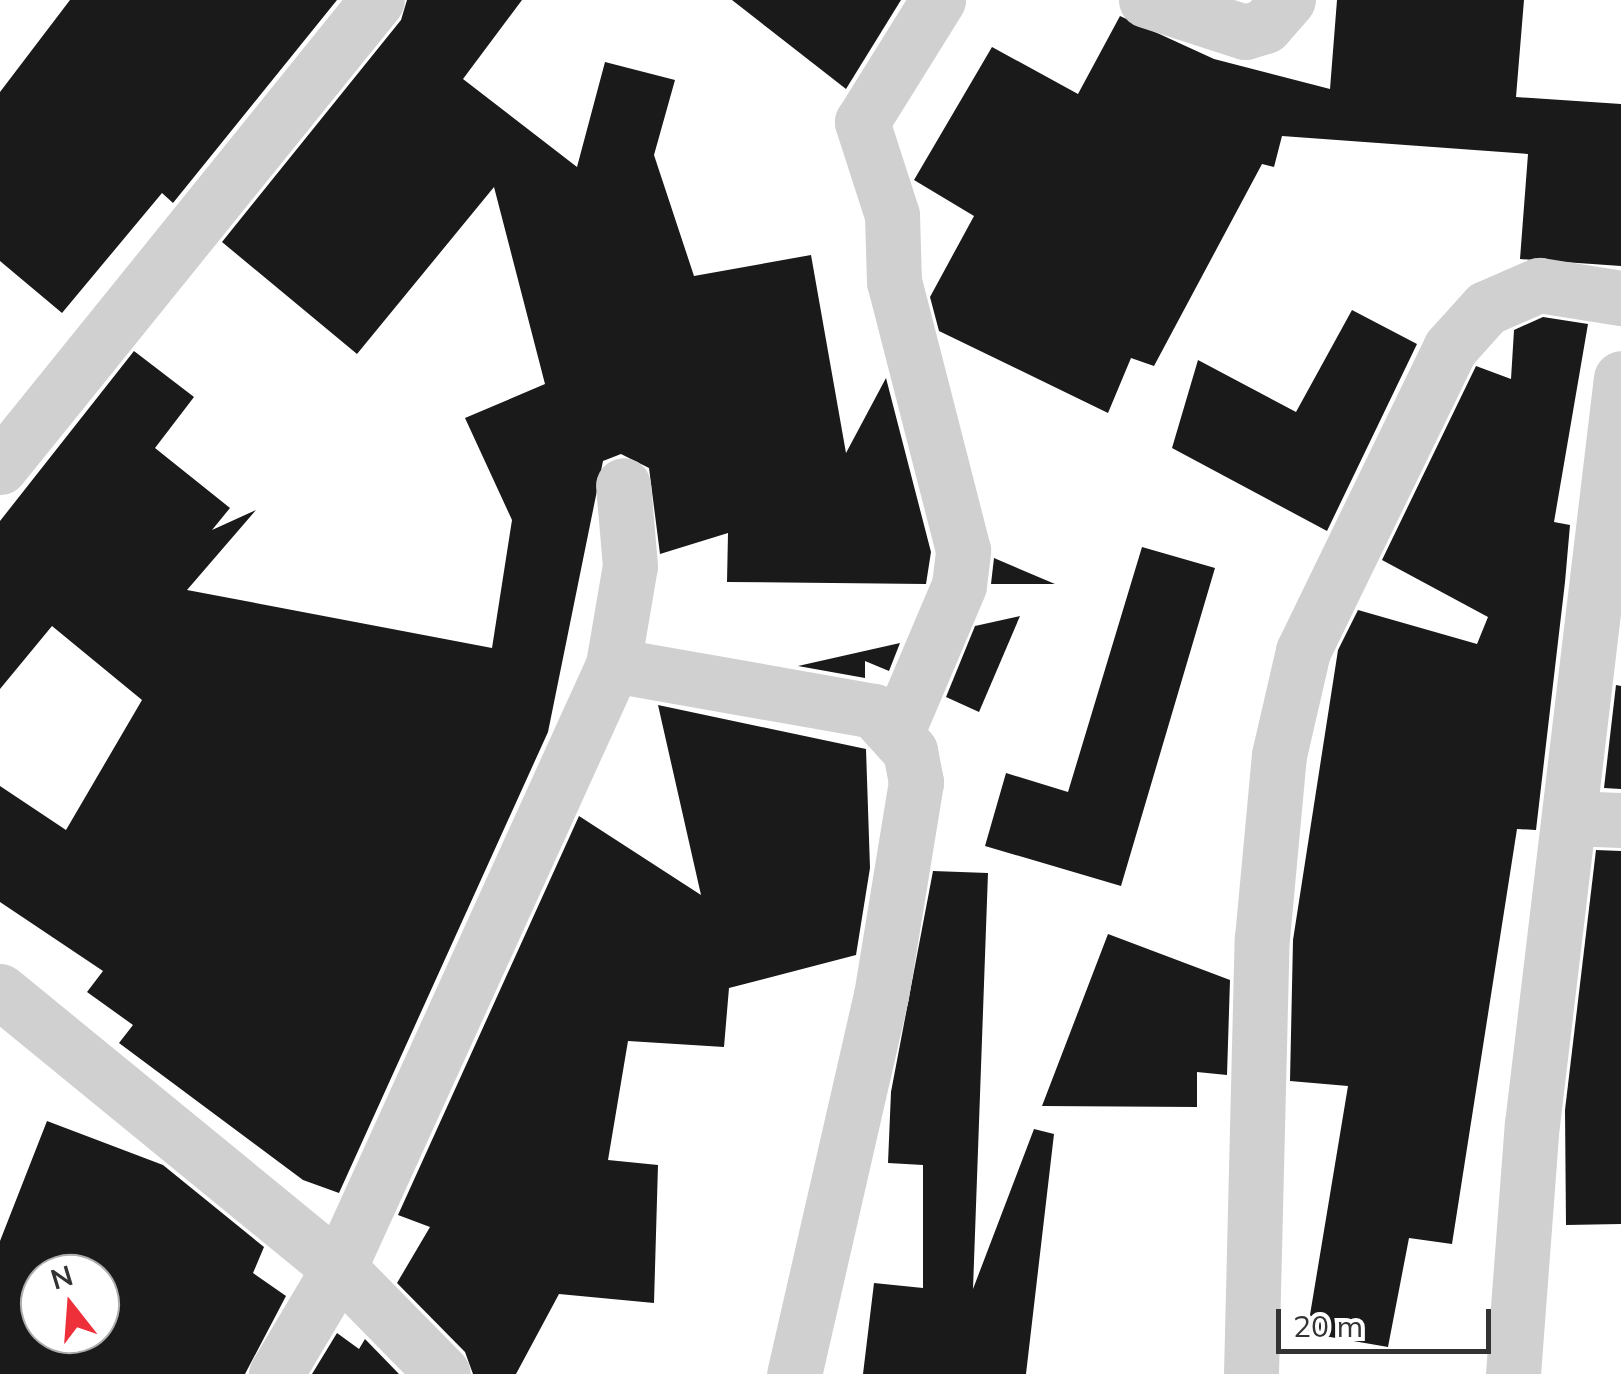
<!DOCTYPE html>
<html>
<head>
<meta charset="utf-8">
<style>
	body { margin:0 }
	#map { position:relative; width:1621px; height:1374px; overflow:hidden; background:#fff; font-family:Mulish,sans-serif }
	div>[style] { position:absolute }
	[style*='--x'] { left:calc(var(--x)*1px); top:calc(var(--y)*1px); width:calc(var(--w)*1px); rotate:calc(var(--a)*1deg) }
	.building>* { inset:0; background:#1a1a1a }
	.street>* { height:55px; margin:-27.5px; padding:0 27.5px; transform-origin:27.5px; border-radius:27.5px; background:#d0d0d0 }
	span { translate:-50% -50%; white-space:nowrap; text-align:center; line-height:1.15; -webkit-text-stroke:10px #fff; paint-order:stroke }
	.north { position:absolute; left:20px; top:1254px; width:100px; height:100px; box-sizing:border-box; background:#fff; border:2px solid #adadad; border-radius:50%; rotate:343deg; font-size:28px; font-weight:700; line-height:40px; text-align:center; color:#333 }
	.north::after { content:''; display:block; margin:auto; width:35px; height:45px; background:#ee303a; clip-path:polygon(50% 0,100% 100%,50% 72%,0 100%) }
	.scale { position:absolute; left:1276px; top:1309px; width:215px; height:45px; box-sizing:border-box; border:5px solid #333; border-top:0; padding-left:12px; font-size:30px; line-height:35px; white-space:nowrap; color:#333; -webkit-text-stroke:8px #fff; paint-order:stroke }
</style>
</head>
<body>
<div id="map">
	<div class="building">
		<div style="clip-path:polygon(70px 0,337px 0,173px 203px,162px 193px,62px 313px,0 261px,0 92px)"></div>
		<div style="clip-path:polygon(407px 0,522px 0,463px 79px,577px 167px,605px 62px,675px 80px,654px 155px,694px 276px,811px 255px,846px 453px,886px 378px,931px 552px,926px 584px,727px 582px,728px 533px,660px 554px,649px 468px,621px 454px,603px 461px,548px 732px,339px 1193px,303px 1180px,119px 1043px,133px 1025px,87px 992px,103px 971px,0 902px,0 786px,66px 830px,142px 700px,52px 626px,0 689px,0 521px,134px 351px,194px 397px,155px 448px,230px 508px,212px 530px,256px 510px,187px 590px,492px 648px,512px 520px,465px 418px,545px 384px,494px 187px,357px 354px,222px 242px,401px 20px)"></div>
		<div style="clip-path:polygon(732px 0,901px 0,846px 89px)"></div>
		<div style="clip-path:polygon(1337px 0,1524px 0,1516px 97px,1621px 104px,1621px 266px,1520px 259px,1528px 154px,1282px 136px,1274px 167px,1262px 164px,1154px 366px,1131px 358px,1108px 413px,939px 331px,930px 297px,974px 216px,914px 180px,992px 47px,1078px 94px,1120px 16px,1214px 59px,1330px 89px)"></div>
		<div style="clip-path:polygon(1352px 310px,1417px 344px,1327px 531px,1172px 448px,1198px 360px,1296px 412px)"></div>
		<div style="clip-path:polygon(1543px 317px,1588px 324px,1554px 522px,1570px 525px,1565px 582px,1536px 830px,1517px 829px,1452px 1244px,1409px 1238px,1388px 1347px,1307px 1333px,1348px 1086px,1290px 1081px,1293px 940px,1338px 650px,1358px 610px,1477px 644px,1488px 617px,1382px 560px,1476px 366px,1511px 379px,1514px 330px)"></div>
		<div style="clip-path:polygon(1142px 547px,1215px 568px,1121px 886px,985px 846px,1006px 773px,1068px 792px)"></div>
		<div style="clip-path:polygon(994px 558px,1055px 584px,991px 584px)"></div>
		<div style="clip-path:polygon(1020px 616px,979px 712px,946px 697px,975px 626px)"></div>
		<div style="clip-path:polygon(900px 643px,889px 671px,865px 661px,865px 678px,798px 666px)"></div>
		<div style="clip-path:polygon(1616px 685px,1621px 686px,1621px 789px,1604px 788px)"></div>
		<div style="clip-path:polygon(658px 705px,866px 749px,870px 868px,856px 955px,729px 988px,724px 1047px,628px 1041px,608px 1160px,658px 1165px,654px 1303px,559px 1294px,516px 1374px,473px 1374px,465px 1352px,397px 1283px,430px 1227px,398px 1215px,579px 816px,701px 895px)"></div>
		<div style="clip-path:polygon(1596px 850px,1621px 851px,1621px 1224px,1566px 1225px,1565px 1110px)"></div>
		<div style="clip-path:polygon(933px 871px,988px 873px,973px 1289px,1034px 1129px,1054px 1134px,1026px 1374px,863px 1374px,874px 1283px,923px 1288px,923px 1165px,888px 1163px,891px 1092px)"></div>
		<div style="clip-path:polygon(1108px 934px,1230px 980px,1227px 1075px,1197px 1072px,1197px 1107px,1042px 1106px)"></div>
		<div style="clip-path:polygon(evenodd,47px 1121px,163px 1165px,264px 1247px,253px 1273px,286px 1296px,245px 1374px,0 1374px,0 1241px,47px 1121px,40px 1274px,100px 1274px,100px 1334px,40px 1334px,40px 1274px)"></div>
		<div style="clip-path:polygon(337px 1333px,359px 1349px,365px 1339px,399px 1374px,312px 1374px)"></div>
	</div>
	<div class="street">
		<div style="--x:1146;--y:0;--w:104;--a:17.9"></div>
		<div style="--x:1245;--y:32;--w:21;--a:-17"></div>
		<div style="--x:1265;--y:26;--w:35;--a:-49"></div>
		<div style="--x:0;--y:467;--w:600;--a:-51.09"></div>
		<div style="--x:613;--y:665;--w:265;--a:10"></div>
		<div style="--x:874;--y:711;--w:54;--a:48"></div>
		<div style="--x:910;--y:751;--w:32;--a:79"></div>
		<div style="--x:916;--y:782;--w:216;--a:99.3"></div>
		<div style="--x:881;--y:995;--w:389;--a:102.9"></div>
		<div style="--x:898;--y:729;--w:156;--a:-67"></div>
		<div style="--x:959;--y:585;--w:35;--a:-83"></div>
		<div style="--x:963;--y:550;--w:277;--a:-104.4"></div>
		<div style="--x:894;--y:282;--w:67;--a:-91.7"></div>
		<div style="--x:892;--y:215;--w:98;--a:-107.9"></div>
		<div style="--x:862;--y:122;--w:144;--a:-58.1"></div>
		<div style="--x:1569;--y:818;--w:52;--a:2.2"></div>
		<div style="--x:0;--y:991;--w:438;--a:39.3"></div>
		<div style="--x:339;--y:1268;--w:148;--a:45.5"></div>
		<div style="--x:276;--y:1374;--w:123;--a:-59.3"></div>
		<div style="--x:339;--y:1268;--w:662;--a:-65.56"></div>
		<div style="--x:613;--y:665;--w:100;--a:-80.3"></div>
		<div style="--x:630;--y:566;--w:81;--a:-94.9"></div>
		<div style="--x:1251;--y:1374;--w:436;--a:-88.6"></div>
		<div style="--x:1262;--y:938;--w:184;--a:-84.7"></div>
		<div style="--x:1279;--y:755;--w:107;--a:-77"></div>
		<div style="--x:1303;--y:651;--w:337;--a:-64.1"></div>
		<div style="--x:1450;--y:348;--w:54;--a:-48"></div>
		<div style="--x:1486;--y:308;--w:58;--a:-23.5"></div>
		<div style="--x:1539;--y:285;--w:83;--a:9"></div>
		<div style="--x:1513;--y:1374;--w:251;--a:-85.7"></div>
		<div style="--x:1532;--y:1124;--w:751;--a:-83.2"></div>
	</div>
	<div class="north">N</div>
	<div class="scale">20 m</div>
</div>
</body>
</html>
